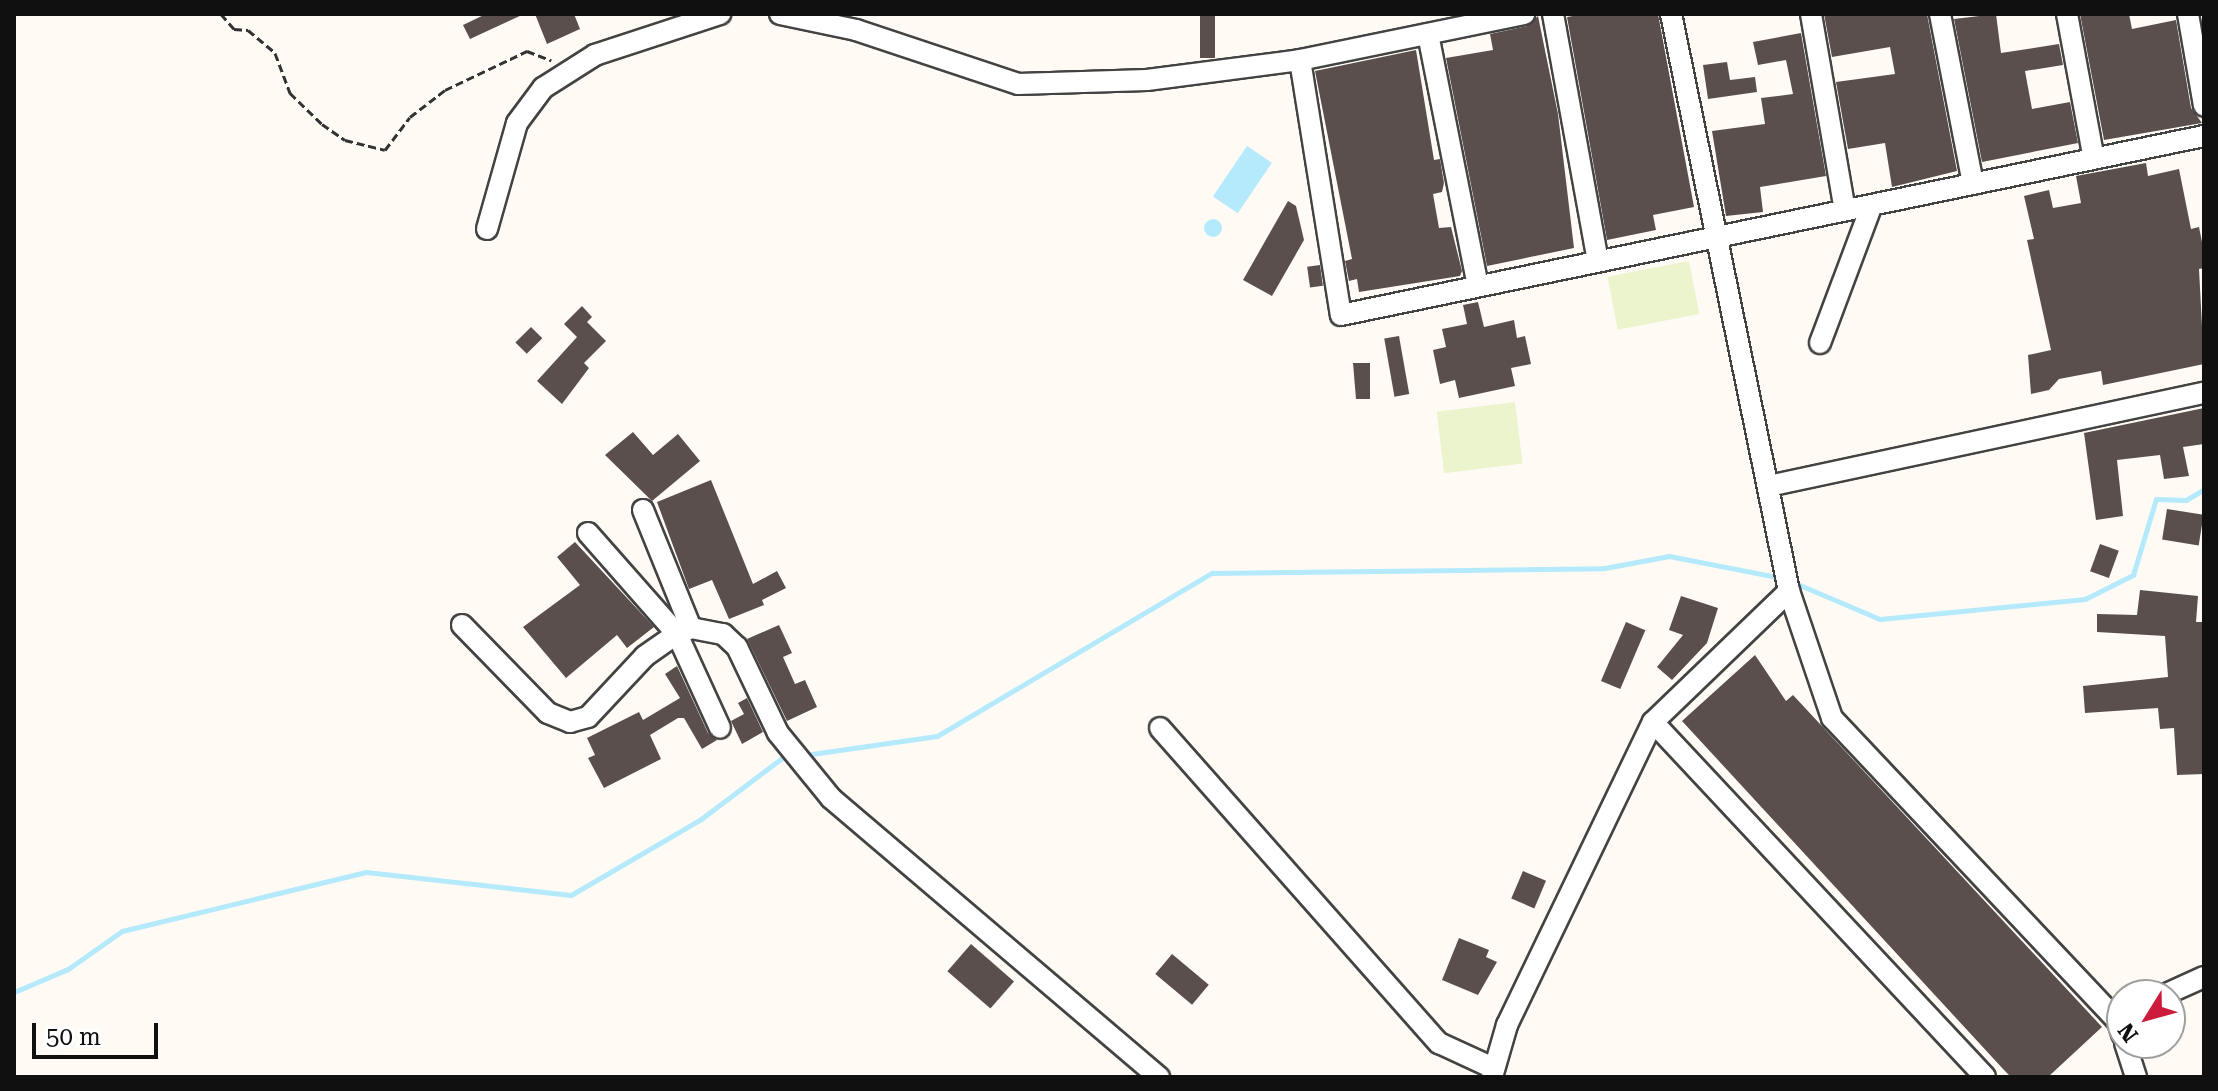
<!DOCTYPE html>
<html>
<head>
<meta charset="utf-8">
<style>
	body { margin:0 }
	#map { position:relative; width:2218px; height:1091px; overflow:hidden; background:#fffbf4; font-family:"Roboto Serif",serif }
	div>[style] { position:absolute }
	[style*='--x'] { left:calc(var(--x)*1px); top:calc(var(--y)*1px); width:calc(var(--w)*1px); rotate:calc(var(--a)*1deg) }
	.pitch>* { inset:0; background:#ebf4cc; transform-origin:0 0 }
	.water>* { inset:0; background:#b4eafb; transform-origin:0 0 }
	.round { border-radius:50% }
	.stream>* { height:5px; margin:-2.5px; padding:0 2.5px; transform-origin:2.5px; border-radius:2.5px; background:#b4eafb }
	.building>* { inset:0; background:#5a4f4c; transform-origin:0 0 }
	.path>* { height:3px; margin-top:-1.5px; transform-origin:0; background:repeating-linear-gradient(90deg,#323232 0 8px,transparent 0 12px) }
	.roads { filter:drop-shadow(2px 0 #434343) drop-shadow(-2px 0 #434343) drop-shadow(0 2px #434343) drop-shadow(0 -2px #434343) }
	.minor>* { height:20px; margin:-10px; padding:0 10px; transform-origin:10px; border-radius:10px; background:#fff }
	span { translate:-50% -50%; white-space:nowrap; text-align:center; line-height:1.15; -webkit-text-stroke:8px #fff; paint-order:stroke }
	.frame { position:absolute; inset:0; border:16px solid #101010; pointer-events:none }
	.north { position:absolute; left:2106px; top:979px; width:80px; height:80px; box-sizing:border-box; background:#fff; border:2px solid #9f9f9f; border-radius:50%; rotate:233deg; font-size:22px; font-weight:700; line-height:32px; text-align:center; color:#101010 }
	.north::after { content:''; display:block; margin:auto; width:28px; height:36px; background:#cd1b3b; clip-path:polygon(50% 0,100% 100%,50% 72%,0 100%) }
	.scale { position:absolute; left:32px; top:1023px; width:126px; height:36px; box-sizing:border-box; border:4px solid #101010; border-top:0; padding-left:10px; font-size:24px; line-height:28px; white-space:nowrap; color:#101010; -webkit-text-stroke:6px #fff; paint-order:stroke }
</style>
</head>
<body>
<div id="map">
	<div class="pitch">
		<div style="left:1689px;top:261px;width:54px;height:83px;rotate:79deg"></div>
		<div style="left:1515px;top:402px;width:62px;height:79px;rotate:83deg"></div>
	</div>
	<div class="water">
		<div style="left:1247px;top:146px;width:30px;height:61px;rotate:34deg"></div>
		<div class="round" style="left:1204px;top:219px;width:18px;height:18px"></div>
	</div>
	<div class="stream">
		<div style="--x:1795;--y:583;--w:92;--a:23"></div>
		<div style="--x:1880;--y:619;--w:206;--a:-5.6"></div>
		<div style="--x:2085;--y:599;--w:54;--a:-26.6"></div>
		<div style="--x:2133;--y:575;--w:79;--a:-73.2"></div>
		<div style="--x:2156;--y:499;--w:30;--a:2"></div>
		<div style="--x:2186;--y:500;--w:21;--a:-31"></div>
		<div style="--x:805;--y:755;--w:133;--a:-8.2"></div>
		<div style="--x:937;--y:736;--w:320;--a:-30.7"></div>
		<div style="--x:1212;--y:573;--w:393;--a:-0.7"></div>
		<div style="--x:1605;--y:568;--w:65;--a:-10.6"></div>
		<div style="--x:1669;--y:556;--w:115;--a:11"></div>
		<div style="--x:14;--y:992;--w:59;--a:-23.1"></div>
		<div style="--x:68;--y:969;--w:66;--a:-35.1"></div>
		<div style="--x:122;--y:931;--w:251;--a:-13.6"></div>
		<div style="--x:366;--y:872;--w:206;--a:6.4"></div>
		<div style="--x:571;--y:895;--w:151;--a:-30.3"></div>
		<div style="--x:701;--y:819;--w:101;--a:-37"></div>
		<div style="--x:782;--y:758;--w:9;--a:-6"></div>
	</div>
	<div class="building">
		<div style="clip-path:polygon(486px 14px,524px 14px,470px 39px,463px 25px)"></div>
		<div style="clip-path:polygon(535px 14px,574px 14px,580px 29px,547px 44px)"></div>
		<div style="left:1200px;top:14px;width:15px;height:44px"></div>
		<div style="clip-path:polygon(1585px 14px,1658px 14px,1694px 207px,1653px 215px,1656px 230px,1607px 240px,1567px 17px)"></div>
		<div style="clip-path:polygon(1824px 14px,1927px 14px,1957px 171px,1892px 187px,1885px 143px,1848px 149px,1836px 82px,1895px 74px,1890px 47px,1832px 57px)"></div>
		<div style="clip-path:polygon(1996px 14px,2001px 53px,2059px 44px,2063px 65px,2025px 71px,2032px 109px,2070px 102px,2078px 143px,1982px 162px,1954px 19px)"></div>
		<div style="clip-path:polygon(2080px 14px,2129px 14px,2132px 29px,2176px 20px,2191px 108px,2202px 123px,2104px 140px)"></div>
		<div style="clip-path:polygon(1538px 16px,1558px 114px,1574px 248px,1487px 266px,1446px 58px,1493px 50px,1490px 34px,1527px 26px)"></div>
		<div style="clip-path:polygon(1801px 33px,1826px 176px,1760px 187px,1763px 212px,1726px 216px,1712px 131px,1765px 124px,1761px 98px,1793px 94px,1786px 60px,1758px 65px,1753px 42px)"></div>
		<div style="clip-path:polygon(1416px 50px,1434px 160px,1440px 159px,1444px 183px,1442px 192px,1433px 194px,1439px 228px,1451px 227px,1462px 271px,1460px 276px,1359px 292px,1357px 279px,1349px 281px,1345px 261px,1352px 259px,1315px 71px)"></div>
		<div style="clip-path:polygon(1727px 62px,1730px 80px,1755px 77px,1757px 92px,1708px 99px,1703px 65px)"></div>
		<div style="clip-path:polygon(2146px 163px,2148px 176px,2179px 169px,2191px 229px,2199px 227px,2204px 252px,2204px 268px,2199px 269px,2204px 364px,2103px 385px,2101px 371px,2059px 379px,2049px 390px,2031px 394px,2028px 355px,2051px 350px,2027px 240px,2034px 239px,2024px 196px,2049px 190px,2053px 208px,2081px 203px,2076px 176px)"></div>
		<div style="clip-path:polygon(1288px 201px,1296px 206px,1304px 240px,1272px 296px,1243px 280px)"></div>
		<div style="left:1320px;top:265px;width:21px;height:13px;rotate:82deg"></div>
		<div style="clip-path:polygon(1478px 302px,1484px 327px,1514px 320px,1517px 338px,1525px 336px,1531px 364px,1511px 368px,1515px 386px,1459px 398px,1455px 380px,1440px 384px,1433px 350px,1446px 347px,1442px 329px,1467px 324px,1463px 305px)"></div>
		<div style="clip-path:polygon(582px 306px,592px 317px,587px 322px,606px 341px,584px 363px,589px 368px,562px 404px,537px 381px,577px 337px,564px 324px)"></div>
		<div style="left:531px;top:327px;width:16px;height:22px;rotate:45deg"></div>
		<div style="left:1399px;top:336px;width:59px;height:15px;rotate:80deg"></div>
		<div style="clip-path:polygon(1353px 363px,1370px 363px,1370px 399px,1356px 399px)"></div>
		<div style="clip-path:polygon(2204px 408px,2204px 444px,2183px 447px,2189px 476px,2164px 479px,2160px 455px,2117px 460px,2123px 516px,2096px 520px,2084px 433px)"></div>
		<div style="clip-path:polygon(633px 432px,653px 455px,678px 434px,700px 461px,652px 501px,605px 455px)"></div>
		<div style="clip-path:polygon(711px 480px,753px 584px,777px 571px,786px 588px,762px 600px,764px 605px,729px 619px,712px 580px,689px 589px,657px 502px)"></div>
		<div style="left:2167px;top:509px;width:37px;height:31px;rotate:9deg"></div>
		<div style="clip-path:polygon(575px 542px,654px 627px,627px 648px,617px 635px,566px 678px,523px 627px,580px 585px,557px 557px)"></div>
		<div style="left:2100px;top:544px;width:20px;height:29px;rotate:20deg"></div>
		<div style="clip-path:polygon(2140px 590px,2198px 596px,2196px 622px,2204px 622px,2204px 774px,2177px 775px,2174px 728px,2160px 729px,2158px 708px,2085px 713px,2083px 686px,2168px 677px,2165px 636px,2097px 632px,2097px 614px,2137px 615px)"></div>
		<div style="clip-path:polygon(1681px 596px,1718px 608px,1707px 643px,1672px 680px,1657px 667px,1683px 635px,1669px 630px)"></div>
		<div style="left:1626px;top:622px;width:21px;height:64px;rotate:23deg"></div>
		<div style="clip-path:polygon(779px 625px,792px 653px,783px 657px,795px 684px,805px 680px,817px 707px,787px 721px,747px 639px)"></div>
		<div style="clip-path:polygon(1755px 655px,1786px 701px,1793px 695px,2102px 1027px,2048px 1077px,2011px 1077px,2004px 1070px,1682px 721px)"></div>
		<div style="clip-path:polygon(677px 666px,708px 733px,717px 740px,702px 749px,684px 718px,678px 718px,650px 735px,661px 759px,604px 788px,588px 758px,595px 755px,587px 738px,639px 712px,643px 720px,680px 698px,665px 674px)"></div>
		<div style="clip-path:polygon(747px 698px,763px 732px,742px 744px,731px 721px,744px 714px,738px 703px)"></div>
		<div style="left:1523px;top:871px;width:25px;height:30px;rotate:23deg"></div>
		<div style="clip-path:polygon(1459px 938px,1489px 950px,1486px 957px,1497px 962px,1478px 995px,1442px 980px)"></div>
		<div style="left:971px;top:944px;width:57px;height:36px;rotate:41deg"></div>
		<div style="left:1172px;top:954px;width:48px;height:26px;rotate:40deg"></div>
	</div>
	<div class="path">
		<div style="--x:221;--y:14;--w:20;--a:49"></div>
		<div style="--x:234;--y:29;--w:14;--a:4"></div>
		<div style="--x:248;--y:30;--w:35;--a:40"></div>
		<div style="--x:275;--y:53;--w:43;--a:69.4"></div>
		<div style="--x:290;--y:93;--w:45;--a:44.1"></div>
		<div style="--x:322;--y:124;--w:28;--a:35"></div>
		<div style="--x:345;--y:140;--w:41;--a:14"></div>
		<div style="--x:385;--y:150;--w:41;--a:-52.9"></div>
		<div style="--x:410;--y:117;--w:44;--a:-37.6"></div>
		<div style="--x:445;--y:90;--w:91;--a:-25.4"></div>
		<div style="--x:527;--y:51;--w:26;--a:21"></div>
	</div>
	<div class="roads">
		<div class="minor">
			<div style="--x:780;--y:14;--w:78;--a:11.9"></div>
			<div style="--x:856;--y:30;--w:171;--a:18.4"></div>
			<div style="--x:1018;--y:84;--w:129;--a:-1.8"></div>
			<div style="--x:1147;--y:80;--w:154;--a:-7.4"></div>
			<div style="--x:1300;--y:60;--w:229;--a:-11.6"></div>
			<div style="--x:1553;--y:14;--w:251;--a:79.7"></div>
			<div style="--x:1671;--y:14;--w:589;--a:78.44"></div>
			<div style="--x:1789;--y:591;--w:134;--a:71.3"></div>
			<div style="--x:1832;--y:718;--w:417;--a:46.7"></div>
			<div style="--x:2118;--y:1021;--w:14;--a:73"></div>
			<div style="--x:1811;--y:14;--w:199;--a:80.2"></div>
			<div style="--x:1940;--y:14;--w:173;--a:79"></div>
			<div style="--x:2067;--y:14;--w:147;--a:79.5"></div>
			<div style="--x:2188;--y:14;--w:93;--a:80.1"></div>
			<div style="--x:1428;--y:34;--w:257;--a:78.8"></div>
			<div style="--x:1300;--y:60;--w:258;--a:80.9"></div>
			<div style="--x:1341;--y:315;--w:881;--a:-11.72"></div>
			<div style="--x:487;--y:229;--w:110;--a:-74.2"></div>
			<div style="--x:517;--y:123;--w:44;--a:-53.4"></div>
			<div style="--x:543;--y:88;--w:62;--a:-32.4"></div>
			<div style="--x:595;--y:55;--w:132;--a:-18.2"></div>
			<div style="--x:1820;--y:343;--w:147;--a:-69.4"></div>
			<div style="--x:1769;--y:486;--w:445;--a:-12.1"></div>
			<div style="--x:643;--y:510;--w:127;--a:67.9"></div>
			<div style="--x:588;--y:533;--w:135;--a:48.6"></div>
			<div style="--x:677;--y:634;--w:103;--a:65.4"></div>
			<div style="--x:462;--y:625;--w:123;--a:45.7"></div>
			<div style="--x:548;--y:713;--w:24;--a:22"></div>
			<div style="--x:570;--y:722;--w:19;--a:-16"></div>
			<div style="--x:588;--y:717;--w:83;--a:-46.9"></div>
			<div style="--x:645;--y:656;--w:39;--a:-35"></div>
			<div style="--x:677;--y:634;--w:15;--a:-23"></div>
			<div style="--x:691;--y:628;--w:33;--a:11"></div>
			<div style="--x:723;--y:634;--w:19;--a:43"></div>
			<div style="--x:737;--y:647;--w:95;--a:64.5"></div>
			<div style="--x:778;--y:733;--w:84;--a:50.8"></div>
			<div style="--x:831;--y:798;--w:431;--a:40.4"></div>
			<div style="--x:1653;--y:722;--w:486;--a:46.9"></div>
			<div style="--x:1160;--y:728;--w:421;--a:48.5"></div>
			<div style="--x:1439;--y:1043;--w:60;--a:24.8"></div>
			<div style="--x:2164;--y:995;--w:44;--a:-24.2"></div>
			<div style="--x:2125;--y:1043;--w:36;--a:72"></div>
			<div style="--x:1492;--y:1077;--w:54;--a:-73.9"></div>
			<div style="--x:1507;--y:1025;--w:336;--a:-64.3"></div>
			<div style="--x:1653;--y:722;--w:189;--a:-43.9"></div>
		</div>
	</div>
	<div class="frame"></div>
	<div class="north">N</div>
	<div class="scale">50 m</div>
</div>
</body>
</html>
